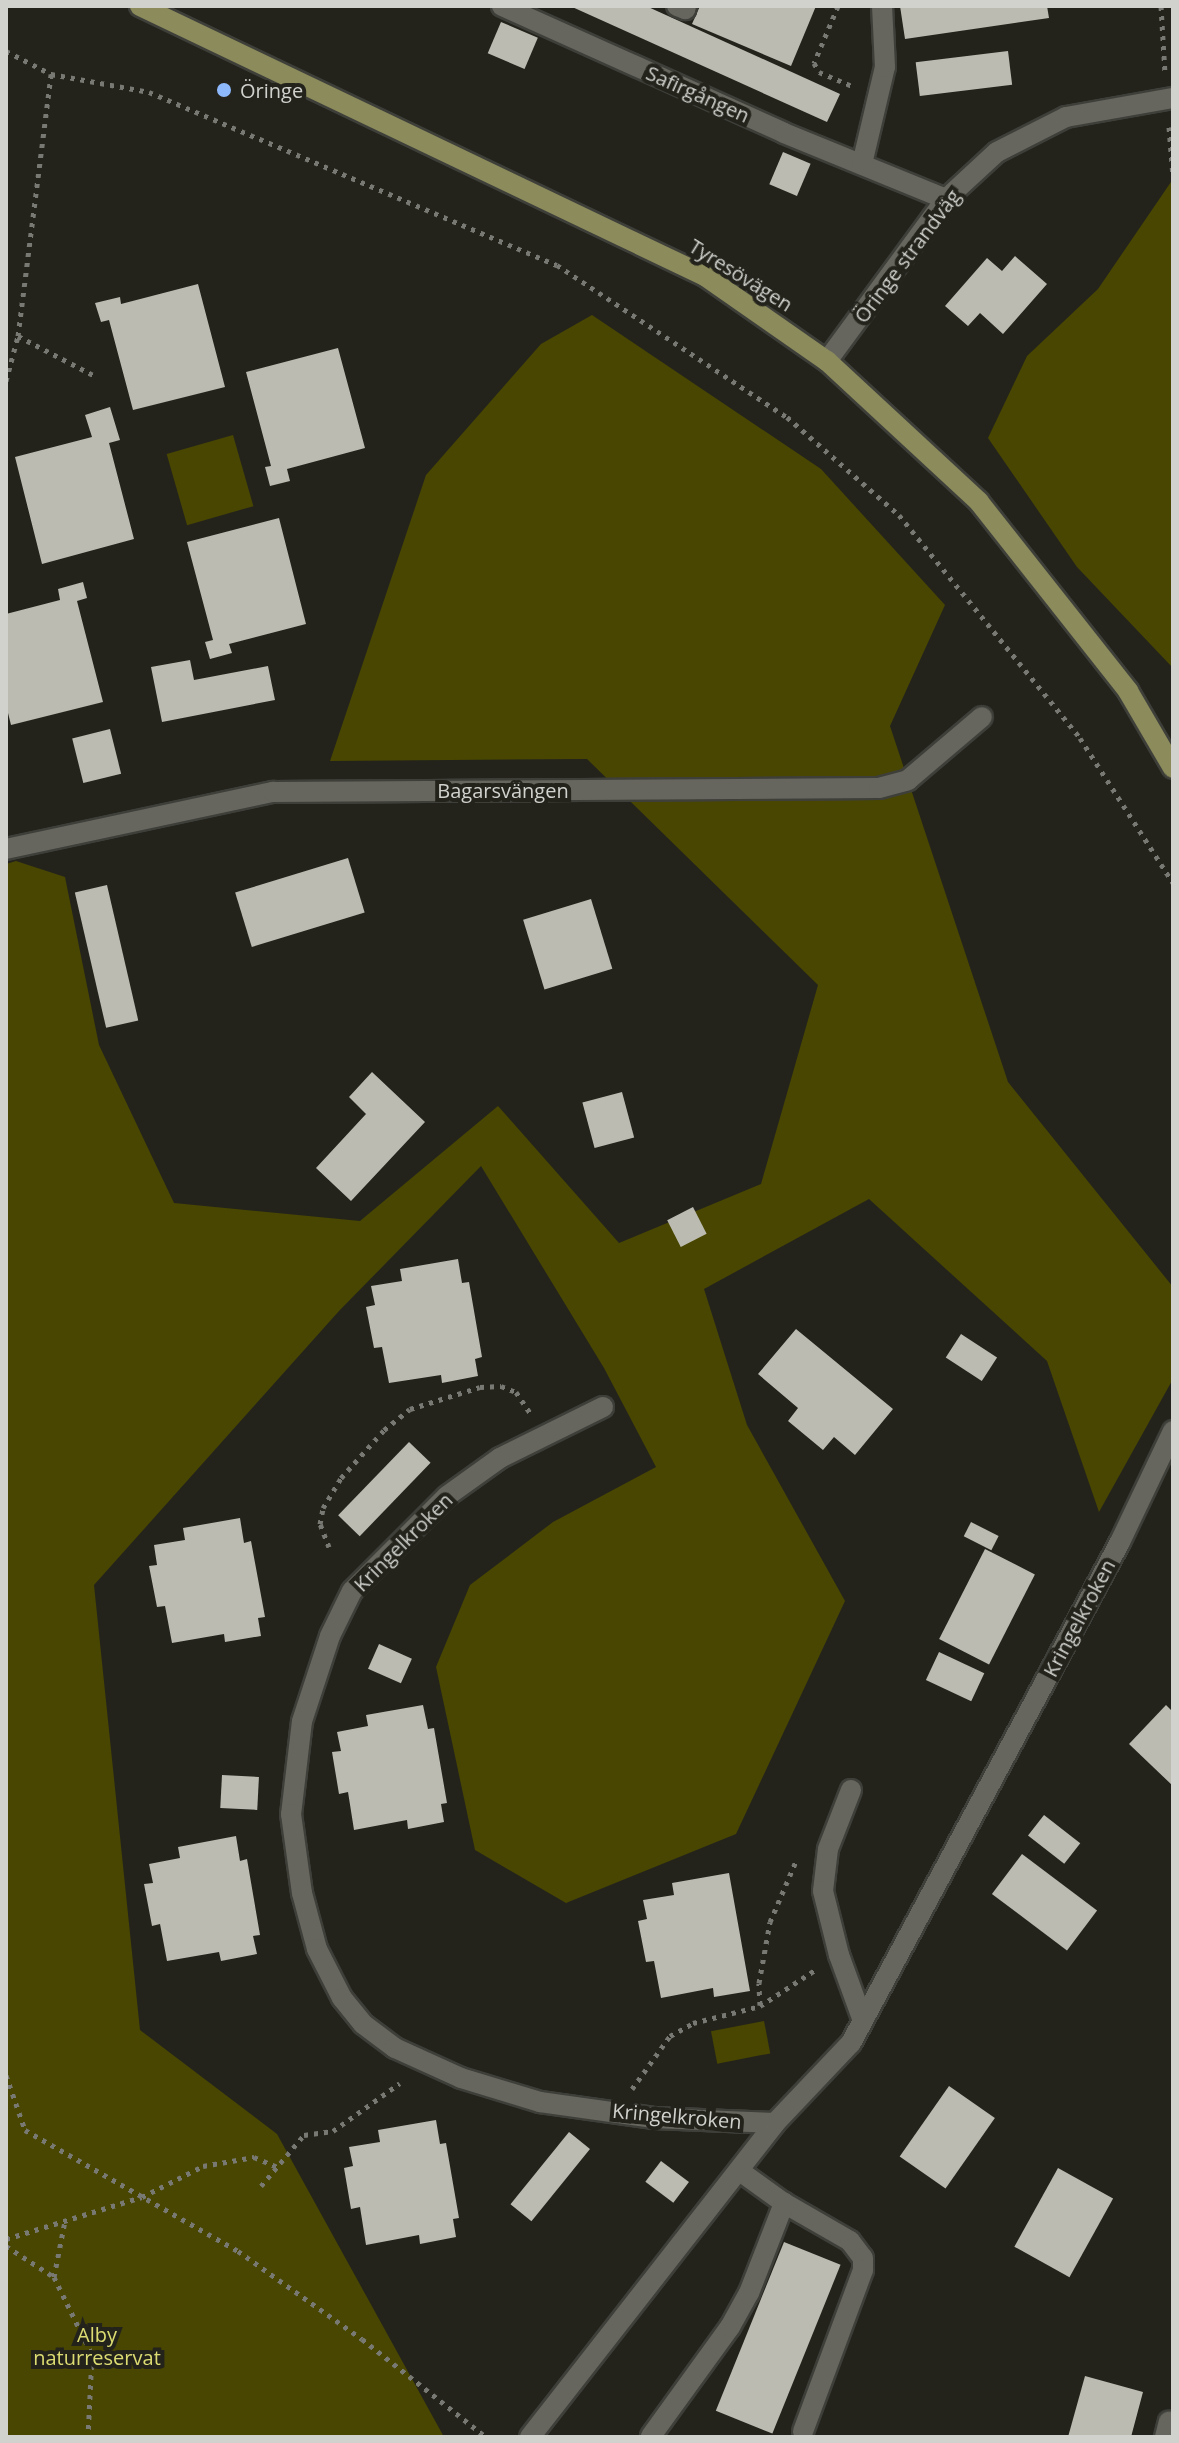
<!DOCTYPE html>
<html>
<head>
<meta charset="utf-8">
<style>
	body { margin:0 }
	#map { position:relative; width:1179px; height:2443px; overflow:hidden; background:#23231c; font-family:"Open Sans",sans-serif }
	div>[style] { position:absolute }
	[style*='--x'] { left:calc(var(--x)*1px); top:calc(var(--y)*1px); width:calc(var(--w)*1px); rotate:calc(var(--a)*1deg) }
	.green>* { inset:0; background:#484600; transform-origin:0 0 }
	.building>* { inset:0; background:#bbbbb2; transform-origin:0 0 }
	.path>* { height:5px; margin-top:-2.5px; transform-origin:0; background:repeating-linear-gradient(90deg,#797973 0 4px,transparent 0 10px) }
	.roads { filter:drop-shadow(2px 0 #3f3f3a) drop-shadow(-2px 0 #3f3f3a) drop-shadow(0 2px #3f3f3a) drop-shadow(0 -2px #3f3f3a) }
	.minor>* { height:20px; margin:-10px; padding:0 10px; transform-origin:10px; border-radius:10px; background:#66665e }
	.major>* { height:20px; margin:-10px; padding:0 10px; transform-origin:10px; border-radius:10px; background:#8b8b5b }
	.dots>* { width:22px; height:22px; translate:-50% -50%; box-sizing:border-box; border:4px solid #23231c; border-radius:50% }
	span { translate:-50% -50%; white-space:nowrap; text-align:center; line-height:1.15; -webkit-text-stroke:8px #23231c; paint-order:stroke }
	.poi-label { font-size:20px; color:#d1d1cd }
	.left { translate:0 -50%; text-align:left }
	.street-label { font-size:20px; color:#d1d1cd }
	.park-label { font-size:20px; color:#dcdc72 }
	.frame { position:absolute; inset:0; border:8px solid #d1d1cd; pointer-events:none }
</style>
</head>
<body>
<div id="map">
	<div class="green">
		<div style="clip-path:polygon(1173px 179px,1173px 668px,1077px 567px,988px 438px,1027px 356px,1098px 289px)"></div>
		<div style="clip-path:polygon(592px 315px,821px 469px,945px 605px,890px 726px,1008px 1082px,1173px 1287px,1173px 1379px,1099px 1512px,1047px 1361px,869px 1199px,704px 1289px,747px 1425px,845px 1601px,736px 1834px,566px 1903px,475px 1850px,436px 1667px,470px 1585px,553px 1522px,656px 1467px,604px 1368px,481px 1166px,339px 1311px,94px 1585px,140px 2030px,277px 2134px,444px 2437px,6px 2437px,6px 864px,16px 861px,65px 877px,99px 1045px,174px 1203px,360px 1221px,498px 1106px,619px 1243px,761px 1184px,818px 985px,587px 759px,330px 761px,426px 475px,541px 344px)"></div>
		<div style="left:233px;top:435px;width:74px;height:69px;rotate:74deg"></div>
		<div style="left:764px;top:2021px;width:33px;height:54px;rotate:79deg"></div>
	</div>
	<div class="building">
		<div style="clip-path:polygon(570px 6px,646px 6px,840px 94px,827px 122px)"></div>
		<div style="clip-path:polygon(700px 6px,816px 6px,791px 66px,692px 24px)"></div>
		<div style="clip-path:polygon(900px 6px,1047px 6px,1049px 18px,905px 39px)"></div>
		<div style="left:501px;top:22px;width:40px;height:34px;rotate:23deg"></div>
		<div style="left:1008px;top:51px;width:34px;height:93px;rotate:83deg"></div>
		<div style="left:783px;top:152px;width:30px;height:35px;rotate:23deg"></div>
		<div style="clip-path:polygon(1015px 256px,1047px 284px,1003px 334px,980px 313px,968px 326px,945px 306px,987px 258px,1002px 271px)"></div>
		<div style="clip-path:polygon(198px 284px,225px 387px,133px 410px,109px 320px,101px 322px,95px 303px,120px 297px,121px 304px)"></div>
		<div style="clip-path:polygon(338px 348px,365px 448px,287px 469px,290px 481px,270px 486px,265px 467px,271px 466px,246px 372px)"></div>
		<div style="clip-path:polygon(110px 407px,120px 440px,109px 443px,134px 539px,42px 564px,15px 457px,92px 437px,85px 415px)"></div>
		<div style="clip-path:polygon(279px 518px,306px 624px,229px 644px,232px 653px,210px 659px,205px 642px,213px 640px,187px 542px)"></div>
		<div style="clip-path:polygon(83px 582px,87px 598px,77px 601px,103px 702px,11px 725px,6px 705px,6px 614px,60px 600px,58px 589px)"></div>
		<div style="clip-path:polygon(190px 660px,194px 680px,268px 666px,275px 700px,162px 722px,151px 667px)"></div>
		<div style="left:110px;top:729px;width:46px;height:39px;rotate:76deg"></div>
		<div style="left:348px;top:858px;width:57px;height:118px;rotate:73deg"></div>
		<div style="left:107px;top:885px;width:139px;height:33px;rotate:77deg"></div>
		<div style="left:591px;top:899px;width:73px;height:71px;rotate:73deg"></div>
		<div style="clip-path:polygon(372px 1072px,425px 1122px,351px 1201px,316px 1168px,366px 1114px,349px 1097px)"></div>
		<div style="left:622px;top:1092px;width:47px;height:41px;rotate:75deg"></div>
		<div style="left:693px;top:1207px;width:30px;height:29px;rotate:63deg"></div>
		<div style="clip-path:polygon(458px 1259px,462px 1283px,469px 1282px,482px 1357px,475px 1359px,478px 1376px,442px 1383px,441px 1375px,389px 1383px,382px 1347px,374px 1348px,366px 1307px,375px 1305px,371px 1286px,402px 1281px,400px 1269px)"></div>
		<div style="clip-path:polygon(796px 1329px,893px 1409px,855px 1455px,834px 1437px,823px 1450px,788px 1421px,798px 1408px,758px 1374px)"></div>
		<div style="left:961px;top:1334px;width:43px;height:28px;rotate:33deg"></div>
		<div style="left:409px;top:1442px;width:30px;height:102px;rotate:44deg"></div>
		<div style="clip-path:polygon(240px 1518px,244px 1543px,251px 1541px,265px 1617px,258px 1618px,261px 1636px,225px 1642px,224px 1634px,172px 1643px,165px 1606px,157px 1607px,149px 1566px,157px 1565px,154px 1545px,185px 1540px,183px 1528px)"></div>
		<div style="left:971px;top:1522px;width:31px;height:16px;rotate:27deg"></div>
		<div style="left:985px;top:1549px;width:56px;height:101px;rotate:27deg"></div>
		<div style="left:379px;top:1644px;width:36px;height:27px;rotate:24deg"></div>
		<div style="left:939px;top:1652px;width:50px;height:31px;rotate:25deg"></div>
		<div style="clip-path:polygon(423px 1705px,428px 1729px,434px 1728px,447px 1803px,441px 1804px,444px 1822px,408px 1829px,407px 1820px,354px 1830px,348px 1792px,339px 1794px,332px 1752px,341px 1751px,337px 1732px,368px 1726px,366px 1715px)"></div>
		<div style="clip-path:polygon(1166px 1705px,1173px 1712px,1173px 1786px,1129px 1744px)"></div>
		<div style="left:222px;top:1775px;width:37px;height:33px;rotate:3deg"></div>
		<div style="left:1044px;top:1815px;width:46px;height:26px;rotate:38deg"></div>
		<div style="clip-path:polygon(236px 1836px,240px 1861px,247px 1859px,260px 1935px,253px 1936px,257px 1954px,221px 1961px,219px 1952px,167px 1961px,160px 1924px,152px 1926px,144px 1884px,153px 1883px,149px 1864px,180px 1858px,178px 1847px)"></div>
		<div style="left:1022px;top:1854px;width:94px;height:50px;rotate:37deg"></div>
		<div style="clip-path:polygon(729px 1873px,750px 1991px,714px 1997px,713px 1988px,661px 1998px,654px 1961px,646px 1962px,638px 1921px,647px 1919px,643px 1900px,674px 1895px,672px 1883px)"></div>
		<div style="left:949px;top:2086px;width:56px;height:86px;rotate:35deg"></div>
		<div style="clip-path:polygon(436px 2120px,440px 2144px,446px 2143px,459px 2218px,453px 2219px,456px 2237px,420px 2244px,419px 2235px,366px 2245px,360px 2207px,351px 2209px,344px 2168px,353px 2166px,349px 2147px,380px 2142px,378px 2130px)"></div>
		<div style="left:569px;top:2132px;width:27px;height:93px;rotate:39deg"></div>
		<div style="left:661px;top:2161px;width:35px;height:26px;rotate:37deg"></div>
		<div style="left:1058px;top:2168px;width:63px;height:90px;rotate:29deg"></div>
		<div style="left:784px;top:2242px;width:61px;height:182px;rotate:22deg"></div>
		<div style="clip-path:polygon(1085px 2376px,1143px 2392px,1131px 2437px,1068px 2437px)"></div>
	</div>
	<div class="path">
		<div style="--x:838;--y:6;--w:62;--a:112.8"></div>
		<div style="--x:814;--y:63;--w:10;--a:61"></div>
		<div style="--x:819;--y:72;--w:36;--a:23"></div>
		<div style="--x:1161;--y:6;--w:67;--a:86.6"></div>
		<div style="--x:6;--y:51;--w:51;--a:27.1"></div>
		<div style="--x:51;--y:74;--w:100;--a:10.4"></div>
		<div style="--x:149;--y:92;--w:443;--a:23"></div>
		<div style="--x:557;--y:265;--w:276;--a:33.5"></div>
		<div style="--x:787;--y:417;--w:149;--a:41.2"></div>
		<div style="--x:899;--y:515;--w:287;--a:50.9"></div>
		<div style="--x:1080;--y:738;--w:172;--a:57.3"></div>
		<div style="--x:1169;--y:127;--w:50;--a:85.4"></div>
		<div style="--x:18;--y:336;--w:89;--a:27.4"></div>
		<div style="--x:6;--y:381;--w:47;--a:-75.1"></div>
		<div style="--x:18;--y:336;--w:264;--a:-82.8"></div>
		<div style="--x:329;--y:1547;--w:25;--a:-111"></div>
		<div style="--x:320;--y:1524;--w:16;--a:-79"></div>
		<div style="--x:323;--y:1508;--w:35;--a:-59"></div>
		<div style="--x:341;--y:1478;--w:64;--a:-48.1"></div>
		<div style="--x:384;--y:1430;--w:33;--a:-39"></div>
		<div style="--x:410;--y:1409;--w:73;--a:-17.4"></div>
		<div style="--x:480;--y:1387;--w:21;--a:-3"></div>
		<div style="--x:501;--y:1386;--w:16;--a:22"></div>
		<div style="--x:516;--y:1392;--w:27;--a:56"></div>
		<div style="--x:760;--y:2005;--w:22;--a:-93"></div>
		<div style="--x:759;--y:1983;--w:62;--a:-79.8"></div>
		<div style="--x:770;--y:1922;--w:66;--a:-66.9"></div>
		<div style="--x:6;--y:2075;--w:58;--a:70.9"></div>
		<div style="--x:25;--y:2130;--w:245;--a:29.6"></div>
		<div style="--x:238;--y:2251;--w:152;--a:35.4"></div>
		<div style="--x:362;--y:2339;--w:158;--a:38.3"></div>
		<div style="--x:632;--y:2089;--w:65;--a:-54.4"></div>
		<div style="--x:670;--y:2036;--w:26;--a:-29"></div>
		<div style="--x:693;--y:2023;--w:69;--a:-14.2"></div>
		<div style="--x:760;--y:2006;--w:66;--a:-33.2"></div>
		<div style="--x:261;--y:2186;--w:67;--a:-49.9"></div>
		<div style="--x:304;--y:2135;--w:29;--a:-8"></div>
		<div style="--x:333;--y:2131;--w:82;--a:-35.6"></div>
		<div style="--x:6;--y:2239;--w:142;--a:-17.2"></div>
		<div style="--x:142;--y:2197;--w:68;--a:-26.9"></div>
		<div style="--x:203;--y:2166;--w:52;--a:-10"></div>
		<div style="--x:254;--y:2157;--w:25;--a:23"></div>
		<div style="--x:6;--y:2246;--w:57;--a:32.9"></div>
		<div style="--x:54;--y:2277;--w:87;--a:64"></div>
		<div style="--x:92;--y:2355;--w:82;--a:92.8"></div>
		<div style="--x:54;--y:2277;--w:57;--a:-78.9"></div>
	</div>
	<div class="roads">
		<div class="minor">
			<div style="--x:502;--y:6;--w:309;--a:24.2"></div>
			<div style="--x:784;--y:133;--w:175;--a:22.2"></div>
			<div style="--x:677;--y:6;--w:9;--a:21"></div>
			<div style="--x:685;--y:9;--w:3;--a:-72"></div>
			<div style="--x:862;--y:164;--w:100;--a:-76.7"></div>
			<div style="--x:885;--y:67;--w:61;--a:-92.8"></div>
			<div style="--x:827;--y:361;--w:201;--a:-53.7"></div>
			<div style="--x:946;--y:199;--w:69;--a:-42.7"></div>
			<div style="--x:997;--y:152;--w:77;--a:-26.9"></div>
			<div style="--x:1066;--y:117;--w:109;--a:-10.1"></div>
			<div style="--x:6;--y:849;--w:273;--a:-12.1"></div>
			<div style="--x:273;--y:792;--w:606;--a:-0.38"></div>
			<div style="--x:879;--y:788;--w:30;--a:-15"></div>
			<div style="--x:908;--y:780;--w:97;--a:-40.4"></div>
			<div style="--x:603;--y:1407;--w:115;--a:153.7"></div>
			<div style="--x:500;--y:1458;--w:65;--a:144.4"></div>
			<div style="--x:447;--y:1496;--w:134;--a:135"></div>
			<div style="--x:352;--y:1591;--w:50;--a:116.1"></div>
			<div style="--x:330;--y:1636;--w:89;--a:108.2"></div>
			<div style="--x:302;--y:1721;--w:94;--a:96.7"></div>
			<div style="--x:291;--y:1814;--w:80;--a:82.1"></div>
			<div style="--x:302;--y:1893;--w:58;--a:75"></div>
			<div style="--x:317;--y:1949;--w:55;--a:63"></div>
			<div style="--x:342;--y:1998;--w:33;--a:51"></div>
			<div style="--x:363;--y:2024;--w:40;--a:37"></div>
			<div style="--x:395;--y:2048;--w:72;--a:24.4"></div>
			<div style="--x:461;--y:2078;--w:83;--a:16.9"></div>
			<div style="--x:540;--y:2102;--w:115;--a:8"></div>
			<div style="--x:654;--y:2118;--w:121;--a:2.4"></div>
			<div style="--x:851;--y:1790;--w:63;--a:111.3"></div>
			<div style="--x:828;--y:1849;--w:42;--a:96.8"></div>
			<div style="--x:823;--y:1891;--w:66;--a:76"></div>
			<div style="--x:839;--y:1955;--w:70;--a:70"></div>
			<div style="--x:741;--y:2172;--w:53;--a:35.8"></div>
			<div style="--x:784;--y:2203;--w:76;--a:29.9"></div>
			<div style="--x:850;--y:2241;--w:21;--a:53"></div>
			<div style="--x:863;--y:2258;--w:12;--a:90"></div>
			<div style="--x:863;--y:2270;--w:172;--a:110.4"></div>
			<div style="--x:651;--y:2436;--w:135;--a:-54.1"></div>
			<div style="--x:730;--y:2327;--w:39;--a:-61"></div>
			<div style="--x:749;--y:2293;--w:97;--a:-68.7"></div>
			<div style="--x:530;--y:2437;--w:398;--a:-52"></div>
			<div style="--x:775;--y:2123;--w:110;--a:-46.5"></div>
			<div style="--x:851;--y:2043;--w:569;--a:-61.77"></div>
			<div style="--x:1120;--y:1542;--w:123;--a:-64.5"></div>
			<div style="--x:1165;--y:2437;--w:16;--a:-76"></div>
		</div>
		<div class="major">
			<div style="--x:140;--y:6;--w:626;--a:25.54"></div>
			<div style="--x:705;--y:276;--w:149;--a:34.9"></div>
			<div style="--x:827;--y:361;--w:207;--a:42.8"></div>
			<div style="--x:979;--y:502;--w:241;--a:51.7"></div>
			<div style="--x:1128;--y:691;--w:89;--a:59.7"></div>
		</div>
	</div>
	<div class="dots">
		<div style="left:224px;top:90px;background:#8db9fc"></div>
	</div>
	<div class="poi-label">
		<span class="left" style="left:240px;top:90px">Öringe</span>
	</div>
	<div class="street-label">
		<span style="left:698px;top:94px;rotate:24deg">Safirgången</span>
		<span style="left:907px;top:256px;rotate:-53deg">Öringe strandväg</span>
		<span style="left:741px;top:275px;rotate:32deg">Tyresövägen</span>
		<span style="left:503px;top:790px">Bagarsvängen</span>
		<span style="left:403px;top:1542px;rotate:-45deg">Kringelkroken</span>
		<span style="left:1079px;top:1618px;rotate:-62deg">Kringelkroken</span>
		<span style="left:677px;top:2116px;rotate:5deg">Kringelkroken</span>
	</div>
	<div class="park-label">
		<span style="left:97px;top:2346px">Alby<br>naturreservat</span>
	</div>
	<div class="frame"></div>
</div>
</body>
</html>
